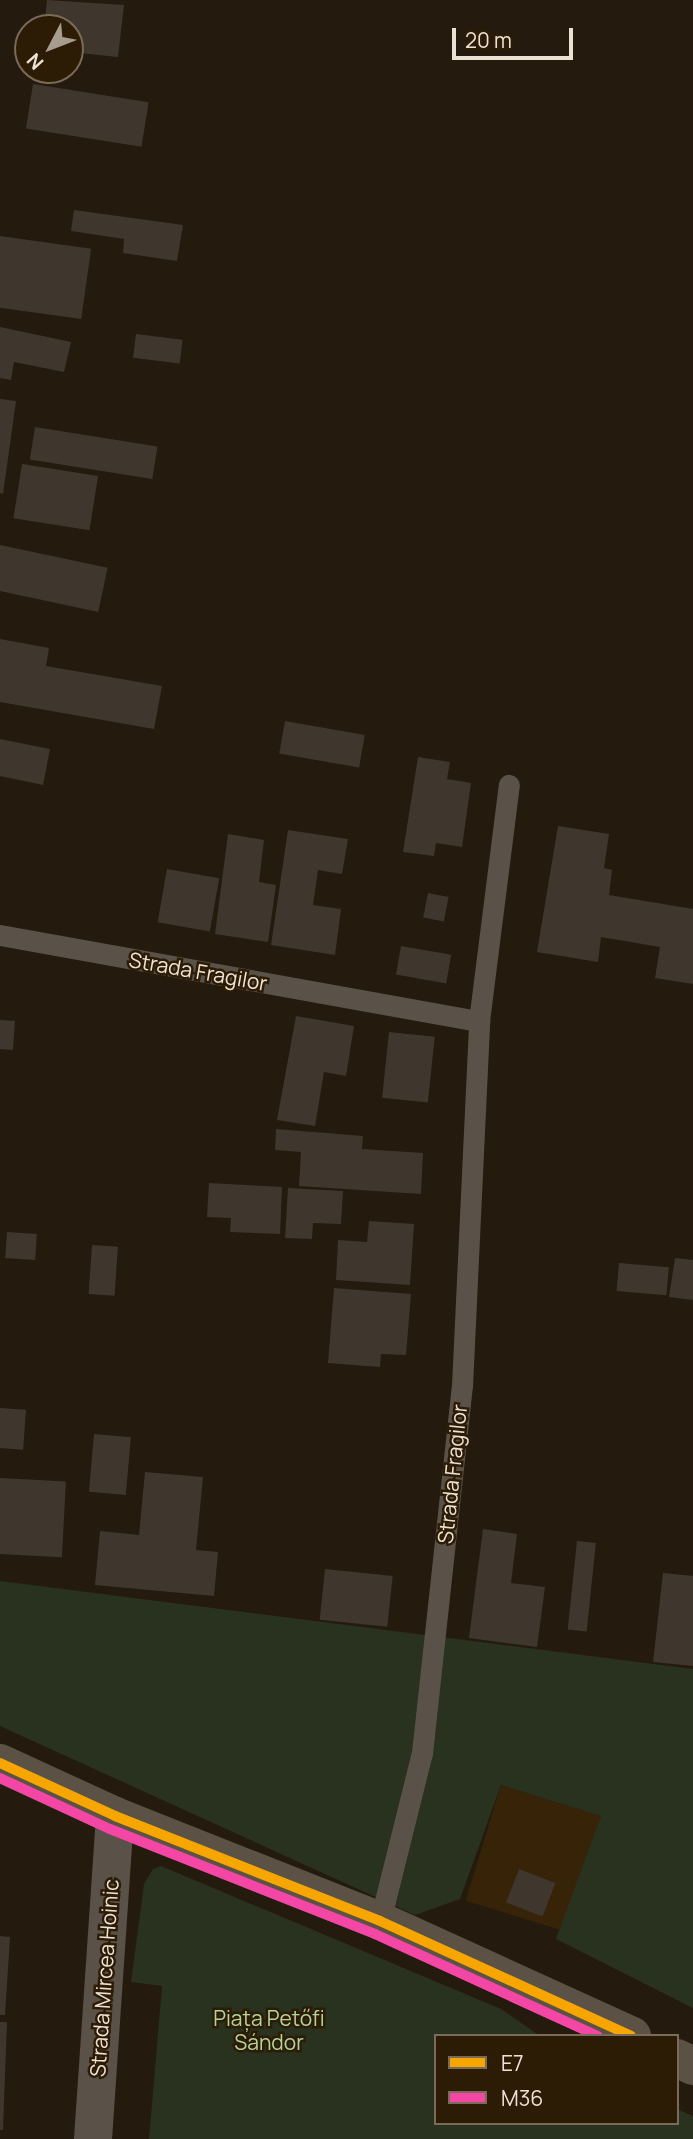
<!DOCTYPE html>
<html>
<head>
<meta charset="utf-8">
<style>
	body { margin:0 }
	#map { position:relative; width:693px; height:2139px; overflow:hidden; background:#241b0e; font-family:Manrope,sans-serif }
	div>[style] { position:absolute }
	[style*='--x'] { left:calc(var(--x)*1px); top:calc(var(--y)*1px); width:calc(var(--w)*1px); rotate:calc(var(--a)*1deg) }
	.built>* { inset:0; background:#372307; transform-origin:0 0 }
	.green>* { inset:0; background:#29311f }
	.building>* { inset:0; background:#3f362e; transform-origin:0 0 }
	.lane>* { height:21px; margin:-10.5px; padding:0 10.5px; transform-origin:10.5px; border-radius:10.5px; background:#5a5248 }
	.street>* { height:38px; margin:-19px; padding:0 19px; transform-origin:19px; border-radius:19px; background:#5a5248 }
	.secondary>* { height:38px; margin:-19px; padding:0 19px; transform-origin:19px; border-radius:19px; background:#5b5245 }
	.bus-1>* { height:10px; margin:-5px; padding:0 5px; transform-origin:5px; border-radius:5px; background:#f7a600 }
	.bus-2>* { height:10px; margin:-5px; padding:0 5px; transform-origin:5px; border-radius:5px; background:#f346a5 }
	span { translate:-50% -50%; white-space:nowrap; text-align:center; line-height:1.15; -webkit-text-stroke:5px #2d1c05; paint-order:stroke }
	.street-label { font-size:21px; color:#ede1d4 }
	.park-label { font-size:21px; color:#b2d49b }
	.legend { position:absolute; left:434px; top:2034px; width:245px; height:91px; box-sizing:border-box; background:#2d1c05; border:2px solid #7a6b58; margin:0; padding:9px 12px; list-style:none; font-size:21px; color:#ede1d4 }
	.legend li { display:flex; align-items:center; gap:14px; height:35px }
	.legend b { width:35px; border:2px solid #7a6b58 }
	.north { position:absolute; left:14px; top:14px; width:70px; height:70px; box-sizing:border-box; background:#2d1c05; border:2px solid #7a6b58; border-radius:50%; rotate:228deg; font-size:19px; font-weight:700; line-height:28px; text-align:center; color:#ede1d4 }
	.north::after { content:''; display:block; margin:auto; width:24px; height:32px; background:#a79c8f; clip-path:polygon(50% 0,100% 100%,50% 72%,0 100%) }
	.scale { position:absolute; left:452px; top:28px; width:121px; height:32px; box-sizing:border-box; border:4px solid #ede1d4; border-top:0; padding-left:9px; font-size:21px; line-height:24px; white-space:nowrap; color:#ede1d4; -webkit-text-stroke:5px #2d1c05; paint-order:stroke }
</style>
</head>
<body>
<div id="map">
	<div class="built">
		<div style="left:501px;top:1785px;width:105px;height:121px;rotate:17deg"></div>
	</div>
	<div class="green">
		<div style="clip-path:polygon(0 1581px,693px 1669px,693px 2008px,556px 1939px,601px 1816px,501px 1785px,460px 1899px,415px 1915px,0 1726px)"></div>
		<div style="clip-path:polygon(161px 1866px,501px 2009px,540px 2036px,436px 2036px,436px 2123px,677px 2123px,677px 2109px,693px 2116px,693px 2139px,149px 2139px,162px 1986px,131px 1982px,144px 1884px,153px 1869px)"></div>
	</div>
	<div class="building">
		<div style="clip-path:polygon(47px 0,124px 5px,118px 57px,70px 52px,70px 28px,44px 28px)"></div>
		<div style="left:33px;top:84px;width:117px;height:45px;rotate:9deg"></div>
		<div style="clip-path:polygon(74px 210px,183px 225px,177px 261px,123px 253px,124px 239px,71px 231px)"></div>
		<div style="left:0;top:236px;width:92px;height:71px;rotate:8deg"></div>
		<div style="clip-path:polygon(0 327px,71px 342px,64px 372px,14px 362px,11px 380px,0 378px)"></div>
		<div style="left:136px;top:334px;width:47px;height:24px;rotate:7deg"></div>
		<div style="clip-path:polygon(0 399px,16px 401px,3px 494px,0 493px)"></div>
		<div style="left:35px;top:427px;width:124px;height:33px;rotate:9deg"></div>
		<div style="left:22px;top:464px;width:77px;height:55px;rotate:9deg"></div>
		<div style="left:0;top:545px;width:110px;height:45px;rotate:12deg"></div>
		<div style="clip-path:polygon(0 639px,49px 648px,46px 666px,162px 686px,154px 729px,0 702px)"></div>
		<div style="left:285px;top:721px;width:81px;height:33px;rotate:10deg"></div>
		<div style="clip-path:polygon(0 739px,50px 749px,43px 785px,0 776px)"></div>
		<div style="clip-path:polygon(418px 757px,450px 762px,447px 779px,471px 783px,462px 847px,436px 843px,434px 856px,403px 852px)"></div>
		<div style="clip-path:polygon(558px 826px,609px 834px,604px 868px,612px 870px,609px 895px,693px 909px,693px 984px,655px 978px,660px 947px,601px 937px,598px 962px,537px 952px)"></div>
		<div style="clip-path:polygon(288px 830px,348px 839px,342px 874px,318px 870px,313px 905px,341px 909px,335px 955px,271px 945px)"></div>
		<div style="clip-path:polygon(228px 834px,264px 840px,259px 882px,276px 885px,268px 942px,215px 934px)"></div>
		<div style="left:167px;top:869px;width:53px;height:54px;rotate:10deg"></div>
		<div style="left:428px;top:893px;width:21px;height:25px;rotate:11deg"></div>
		<div style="left:401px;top:946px;width:51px;height:29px;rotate:10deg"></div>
		<div style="clip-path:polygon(296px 1016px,354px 1026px,346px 1076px,324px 1072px,315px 1126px,277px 1120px)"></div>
		<div style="left:0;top:1020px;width:15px;height:29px;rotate:4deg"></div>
		<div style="left:389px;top:1032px;width:46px;height:66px;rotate:6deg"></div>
		<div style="clip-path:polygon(276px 1129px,363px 1136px,362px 1149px,423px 1153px,421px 1194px,299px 1186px,301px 1152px,275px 1150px)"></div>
		<div style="clip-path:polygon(209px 1183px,282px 1187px,280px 1234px,230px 1232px,231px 1218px,207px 1217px)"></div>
		<div style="clip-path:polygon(288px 1188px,343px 1191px,341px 1224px,313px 1223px,312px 1239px,285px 1238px)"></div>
		<div style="clip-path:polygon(369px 1221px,414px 1224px,410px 1285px,336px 1280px,338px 1240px,367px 1242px)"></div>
		<div style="left:7px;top:1232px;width:30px;height:26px;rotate:4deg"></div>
		<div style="left:92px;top:1245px;width:26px;height:49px;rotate:4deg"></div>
		<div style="clip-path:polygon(675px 1258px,693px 1260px,693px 1300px,669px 1297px)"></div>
		<div style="left:619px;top:1263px;width:50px;height:28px;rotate:5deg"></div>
		<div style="clip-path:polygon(334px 1288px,411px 1294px,406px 1355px,381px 1354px,380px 1367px,328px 1363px)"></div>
		<div style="left:0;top:1408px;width:26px;height:40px;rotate:4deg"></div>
		<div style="left:94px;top:1434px;width:37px;height:58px;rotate:5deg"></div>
		<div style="clip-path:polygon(145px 1472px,203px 1477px,196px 1550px,218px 1552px,214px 1596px,95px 1585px,100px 1531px,139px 1535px)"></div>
		<div style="left:0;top:1478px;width:66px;height:76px;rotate:3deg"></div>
		<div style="clip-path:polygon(483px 1529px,517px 1534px,511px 1583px,545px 1587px,537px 1647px,469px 1638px)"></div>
		<div style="left:577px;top:1541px;width:19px;height:89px;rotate:6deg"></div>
		<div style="left:325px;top:1569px;width:68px;height:51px;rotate:6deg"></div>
		<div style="clip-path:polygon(663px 1573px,693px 1576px,693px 1666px,653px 1662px)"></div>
		<div style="left:519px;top:1869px;width:39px;height:36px;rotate:21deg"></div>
		<div style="clip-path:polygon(0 1936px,10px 1937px,5px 2015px,0 2015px)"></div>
		<div style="clip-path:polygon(0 2022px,7px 2022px,3px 2130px,0 2130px)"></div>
	</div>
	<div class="lane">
		<div style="--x:0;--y:935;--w:487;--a:10.2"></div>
		<div style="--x:380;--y:1921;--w:173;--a:-76"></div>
		<div style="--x:422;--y:1753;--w:369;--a:-83.8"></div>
		<div style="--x:462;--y:1386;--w:365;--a:-87.3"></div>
		<div style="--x:479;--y:1021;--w:238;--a:-82.8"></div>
	</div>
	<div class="street">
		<div style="--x:93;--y:2139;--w:324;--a:-86.1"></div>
	</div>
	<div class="secondary">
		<div style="--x:0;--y:1763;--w:127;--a:24.7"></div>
		<div style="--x:115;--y:1816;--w:285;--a:21.6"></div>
		<div style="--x:380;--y:1921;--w:277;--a:24.5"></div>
		<div style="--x:677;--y:2058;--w:18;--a:27"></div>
	</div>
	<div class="bus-1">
		<div style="--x:0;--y:1763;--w:127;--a:24.7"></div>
		<div style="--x:115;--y:1816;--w:285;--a:21.6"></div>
		<div style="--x:380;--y:1921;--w:276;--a:24.6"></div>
	</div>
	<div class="bus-2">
		<div style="--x:0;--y:1778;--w:121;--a:24.9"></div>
		<div style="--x:110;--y:1829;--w:285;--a:21.6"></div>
		<div style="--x:375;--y:1934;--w:245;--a:24.6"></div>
	</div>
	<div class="street-label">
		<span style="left:198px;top:971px;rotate:10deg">Strada Fragilor</span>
		<span style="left:452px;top:1474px;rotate:-84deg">Strada Fragilor</span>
		<span style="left:104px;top:1978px;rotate:-86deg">Strada Mircea Hoinic</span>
	</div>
	<div class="park-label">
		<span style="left:269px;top:2030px">Piața Petőfi<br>Sándor</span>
	</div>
	<ul class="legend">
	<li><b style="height:9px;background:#f7a600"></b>E7</li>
	<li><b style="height:9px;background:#f346a5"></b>M36</li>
	</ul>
	<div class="north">N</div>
	<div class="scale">20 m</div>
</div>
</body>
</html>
